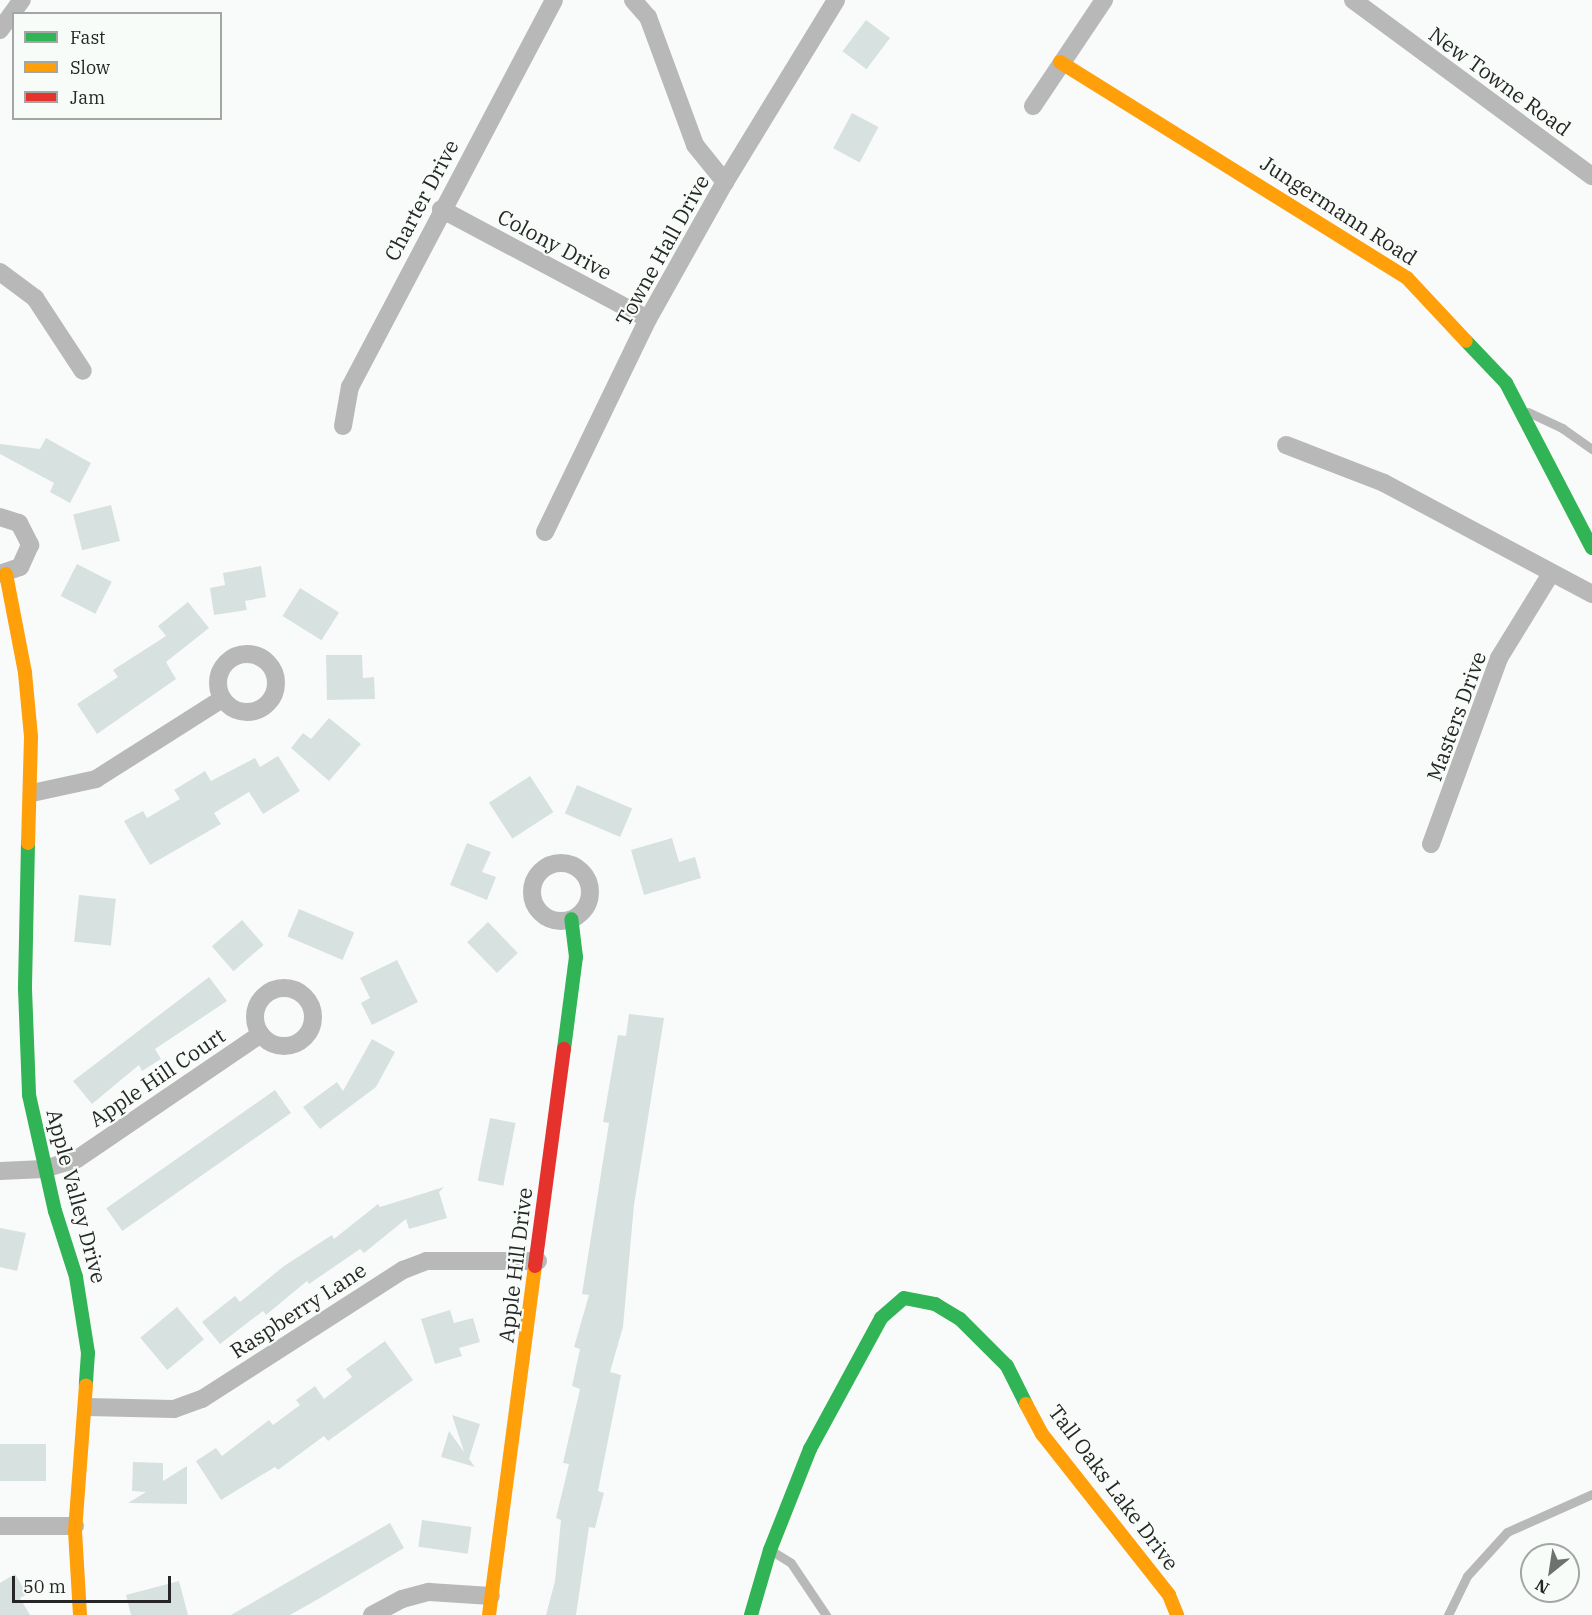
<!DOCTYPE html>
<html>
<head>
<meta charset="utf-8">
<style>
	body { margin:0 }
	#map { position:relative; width:1592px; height:1615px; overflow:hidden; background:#f9fbfa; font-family:"IBM Plex Serif",serif }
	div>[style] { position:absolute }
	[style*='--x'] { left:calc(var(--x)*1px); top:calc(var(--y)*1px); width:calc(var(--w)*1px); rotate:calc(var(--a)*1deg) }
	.building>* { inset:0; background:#d7e2e0; transform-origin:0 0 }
	.lane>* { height:9px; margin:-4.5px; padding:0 4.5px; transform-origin:4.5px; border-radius:4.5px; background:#b7b8b7 }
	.street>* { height:18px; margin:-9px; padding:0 9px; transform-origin:9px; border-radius:9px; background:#b7b8b7 }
	.street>.ring { margin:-9px; padding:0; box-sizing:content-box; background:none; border:18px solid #b7b8b7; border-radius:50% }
	.fast>* { height:14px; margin:-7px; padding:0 7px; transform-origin:7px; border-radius:7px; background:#30b455 }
	.slow>* { height:14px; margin:-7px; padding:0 7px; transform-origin:7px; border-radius:7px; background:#ff9f0a }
	.jam>* { height:14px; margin:-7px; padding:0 7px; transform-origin:7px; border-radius:7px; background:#e5322d }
	span { translate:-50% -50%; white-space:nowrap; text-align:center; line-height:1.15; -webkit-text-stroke:4.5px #f8fcf9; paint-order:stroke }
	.street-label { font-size:21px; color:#252625 }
	.legend { position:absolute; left:12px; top:12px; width:210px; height:108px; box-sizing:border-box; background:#f8fcf9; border:2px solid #a4a6a4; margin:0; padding:8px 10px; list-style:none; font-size:18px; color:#252625 }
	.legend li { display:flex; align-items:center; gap:12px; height:30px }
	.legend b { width:30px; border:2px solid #a4a6a4 }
	.north { position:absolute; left:1520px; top:1543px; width:60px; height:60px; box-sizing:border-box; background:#f8fcf9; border:2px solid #a4a6a4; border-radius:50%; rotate:210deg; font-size:16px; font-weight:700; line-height:24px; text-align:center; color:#252625 }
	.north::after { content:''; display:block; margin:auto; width:21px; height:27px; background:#6f7170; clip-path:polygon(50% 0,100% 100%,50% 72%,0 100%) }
	.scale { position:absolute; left:12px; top:1576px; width:159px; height:27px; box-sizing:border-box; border:3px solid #252625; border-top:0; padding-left:8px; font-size:18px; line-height:21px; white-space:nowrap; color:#252625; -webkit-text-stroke:4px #f8fcf9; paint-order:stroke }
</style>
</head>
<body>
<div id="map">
	<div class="building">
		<div style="left:866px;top:20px;width:30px;height:39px;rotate:37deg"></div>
		<div style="left:852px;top:113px;width:30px;height:40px;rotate:28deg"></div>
		<div style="clip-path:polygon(46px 438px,91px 463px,70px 503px,50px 492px,54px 483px,0 454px,0 444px,40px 449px)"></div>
		<div style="left:111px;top:505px;width:37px;height:39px;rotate:76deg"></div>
		<div style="left:77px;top:564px;width:39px;height:36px;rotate:27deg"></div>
		<div style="clip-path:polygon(261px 566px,266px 597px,245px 601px,247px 610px,214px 615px,210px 588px,225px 585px,223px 573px)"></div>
		<div style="left:300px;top:588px;width:46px;height:33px;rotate:32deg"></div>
		<div style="clip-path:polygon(188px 602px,209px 628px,166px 662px,176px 679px,97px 734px,77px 704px,118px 677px,113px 670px,166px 636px,158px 626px)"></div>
		<div style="clip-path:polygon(326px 655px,362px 655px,363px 678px,374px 677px,375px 699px,327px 700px)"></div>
		<div style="clip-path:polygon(329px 718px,361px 744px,329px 781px,291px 748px,303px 733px,311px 739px)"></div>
		<div style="clip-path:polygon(278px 756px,300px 791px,263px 814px,249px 792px,214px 813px,221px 824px,150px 865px,124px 821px,143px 811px,147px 818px,180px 799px,174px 790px,205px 771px,211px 781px,255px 758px,260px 767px)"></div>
		<div style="left:530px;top:776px;width:43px;height:49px;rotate:57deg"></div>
		<div style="left:577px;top:785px;width:60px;height:31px;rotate:23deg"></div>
		<div style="clip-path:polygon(672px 838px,679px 862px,695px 857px,701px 878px,644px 895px,631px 850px)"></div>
		<div style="clip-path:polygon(467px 843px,491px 852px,482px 872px,496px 877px,487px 900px,450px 885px)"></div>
		<div style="left:79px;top:895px;width:37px;height:47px;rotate:6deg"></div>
		<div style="left:299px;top:909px;width:60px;height:30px;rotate:23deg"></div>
		<div style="left:242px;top:920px;width:33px;height:40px;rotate:49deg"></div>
		<div style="left:488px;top:922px;width:43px;height:29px;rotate:46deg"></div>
		<div style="clip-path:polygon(397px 960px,418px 1002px,372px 1025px,361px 1003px,370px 998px,360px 978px)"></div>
		<div style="clip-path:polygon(209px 977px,227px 1001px,155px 1049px,161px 1059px,142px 1071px,139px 1065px,92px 1104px,73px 1081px)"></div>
		<div style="clip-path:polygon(629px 1014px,664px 1018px,634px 1205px,623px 1327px,610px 1372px,621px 1375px,598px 1491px,604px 1493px,595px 1528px,589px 1527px,576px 1615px,546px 1615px,555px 1581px,561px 1520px,556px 1518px,569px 1464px,563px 1463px,580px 1389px,572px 1386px,580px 1349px,574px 1347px,589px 1295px,582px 1294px,609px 1123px,603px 1122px,618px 1035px,626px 1036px)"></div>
		<div style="clip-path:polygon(372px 1039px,395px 1052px,376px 1087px,320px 1129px,303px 1107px,337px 1082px,343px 1091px)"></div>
		<div style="left:275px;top:1090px;width:28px;height:206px;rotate:55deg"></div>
		<div style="left:490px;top:1118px;width:26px;height:64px;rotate:11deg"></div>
		<div style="clip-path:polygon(444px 1187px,439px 1192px,447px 1218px,409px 1229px,406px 1219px,364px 1253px,360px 1249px,309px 1284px,307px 1281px,266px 1315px,263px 1311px,220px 1344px,202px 1322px,235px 1296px,240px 1302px,284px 1266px,332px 1235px,334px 1239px,378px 1204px,380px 1207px)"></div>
		<div style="clip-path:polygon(0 1228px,26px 1233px,17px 1271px,0 1267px)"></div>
		<div style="left:177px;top:1307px;width:42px;height:48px;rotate:50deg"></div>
		<div style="clip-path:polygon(450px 1310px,454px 1323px,473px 1318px,480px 1342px,459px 1348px,462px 1356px,435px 1364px,421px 1319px)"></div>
		<div style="clip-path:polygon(385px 1341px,413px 1380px,328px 1441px,324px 1436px,278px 1470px,275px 1467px,221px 1500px,196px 1461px,216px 1448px,222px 1456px,269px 1420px,273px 1425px,300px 1405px,296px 1400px,315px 1386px,324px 1399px,352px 1377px,346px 1369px)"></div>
		<div style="clip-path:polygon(452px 1415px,480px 1424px,469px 1459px,475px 1467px,441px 1457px,449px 1431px,464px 1452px)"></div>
		<div style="left:0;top:1444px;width:46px;height:37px"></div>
		<div style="clip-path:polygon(133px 1462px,163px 1463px,163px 1481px,187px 1466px,187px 1504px,128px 1503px,146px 1492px,132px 1491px)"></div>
		<div style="left:422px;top:1520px;width:50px;height:27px;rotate:8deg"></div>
		<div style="clip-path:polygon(390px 1523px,404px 1548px,320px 1598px,290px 1615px,231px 1615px)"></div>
		<div style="clip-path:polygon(15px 1574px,27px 1594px,20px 1598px,30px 1615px,0 1615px,0 1583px)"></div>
		<div style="clip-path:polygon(179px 1581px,188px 1615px,131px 1615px,126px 1595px)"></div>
	</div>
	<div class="lane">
		<div style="--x:1528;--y:412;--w:38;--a:25"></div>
		<div style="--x:1562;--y:428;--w:37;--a:35"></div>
		<div style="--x:772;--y:1551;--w:22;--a:32"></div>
		<div style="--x:791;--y:1563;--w:63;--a:56.1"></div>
		<div style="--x:1448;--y:1615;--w:43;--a:-64"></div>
		<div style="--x:1467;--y:1576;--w:59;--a:-47.7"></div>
		<div style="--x:1507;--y:1532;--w:93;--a:-24.1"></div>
	</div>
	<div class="street">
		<div style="--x:633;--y:0;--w:23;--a:49"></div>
		<div style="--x:648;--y:17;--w:136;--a:69.8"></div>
		<div style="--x:695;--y:145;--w:48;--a:51"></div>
		<div style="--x:1353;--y:0;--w:297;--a:36.4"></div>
		<div style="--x:0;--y:30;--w:37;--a:-54"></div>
		<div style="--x:1033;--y:106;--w:128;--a:-56.2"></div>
		<div style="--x:441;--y:209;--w:234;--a:28"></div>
		<div style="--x:0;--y:272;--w:44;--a:36.6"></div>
		<div style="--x:35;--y:298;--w:87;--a:56.7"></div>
		<div style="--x:343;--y:426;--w:40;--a:-80"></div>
		<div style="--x:350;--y:387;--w:437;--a:-62.2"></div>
		<div style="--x:1286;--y:445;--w:105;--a:21.2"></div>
		<div style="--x:1384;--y:483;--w:236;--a:28.1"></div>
		<div style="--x:0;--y:517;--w:20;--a:18"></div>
		<div style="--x:19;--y:523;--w:25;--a:63"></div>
		<div style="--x:30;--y:545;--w:24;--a:114"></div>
		<div style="--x:20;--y:567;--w:21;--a:161"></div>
		<div style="--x:545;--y:532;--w:237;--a:-64.2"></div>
		<div style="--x:648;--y:319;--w:157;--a:-60.7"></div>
		<div style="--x:725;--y:182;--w:213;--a:-58.6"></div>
		<div class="ring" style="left:218px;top:654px;width:40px;height:40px"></div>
		<div style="--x:32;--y:793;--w:66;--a:-12.3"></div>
		<div style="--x:96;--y:779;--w:149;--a:-32.4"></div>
		<div style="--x:1431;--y:844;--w:198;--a:-69.9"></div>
		<div style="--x:1499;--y:658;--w:97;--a:-58.4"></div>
		<div class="ring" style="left:532px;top:863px;width:40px;height:40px"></div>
		<div class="ring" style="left:255px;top:988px;width:40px;height:40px"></div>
		<div style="--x:0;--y:1171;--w:44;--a:-2.6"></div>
		<div style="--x:44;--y:1169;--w:34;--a:-17"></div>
		<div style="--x:77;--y:1159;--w:222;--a:-34.2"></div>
		<div style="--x:87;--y:1407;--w:87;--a:1.3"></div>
		<div style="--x:174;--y:1409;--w:30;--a:-20"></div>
		<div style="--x:202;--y:1399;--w:239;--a:-32.7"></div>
		<div style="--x:403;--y:1270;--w:25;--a:-21"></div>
		<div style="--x:426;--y:1261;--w:112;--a:0"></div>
		<div style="--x:0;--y:1526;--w:75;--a:0"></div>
		<div style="--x:372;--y:1615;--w:34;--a:-28"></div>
		<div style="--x:402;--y:1599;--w:28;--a:-15"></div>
		<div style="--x:429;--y:1592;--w:62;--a:3.7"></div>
	</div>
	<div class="fast">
		<div style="--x:1466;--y:341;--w:58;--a:46.4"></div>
		<div style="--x:1506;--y:383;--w:186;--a:62.5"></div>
		<div style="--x:28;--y:843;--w:146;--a:91.2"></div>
		<div style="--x:25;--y:989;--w:106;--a:87.8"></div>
		<div style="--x:29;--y:1095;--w:119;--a:77.4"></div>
		<div style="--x:55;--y:1211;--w:69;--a:72.3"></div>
		<div style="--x:76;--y:1277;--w:77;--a:81"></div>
		<div style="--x:88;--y:1353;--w:32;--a:94"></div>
		<div style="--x:564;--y:1049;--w:93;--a:-82.6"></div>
		<div style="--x:576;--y:957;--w:38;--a:-97"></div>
		<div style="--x:751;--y:1615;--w:68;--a:-73.7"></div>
		<div style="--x:770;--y:1550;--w:109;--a:-68.4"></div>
		<div style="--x:810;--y:1449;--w:149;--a:-61.5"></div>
		<div style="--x:881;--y:1318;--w:30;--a:-41"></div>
		<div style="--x:904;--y:1298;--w:32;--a:11"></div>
		<div style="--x:935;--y:1304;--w:29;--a:31"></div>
		<div style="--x:960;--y:1319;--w:66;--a:45"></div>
		<div style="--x:1007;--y:1366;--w:42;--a:63.4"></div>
	</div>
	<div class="slow">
		<div style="--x:1060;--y:62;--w:409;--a:31.9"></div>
		<div style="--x:1407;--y:278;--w:86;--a:46.9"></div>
		<div style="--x:6;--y:574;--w:101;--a:79.1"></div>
		<div style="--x:25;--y:673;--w:64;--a:84.6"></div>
		<div style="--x:31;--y:737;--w:106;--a:91.6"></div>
		<div style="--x:1026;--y:1404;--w:34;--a:62"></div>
		<div style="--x:1042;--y:1434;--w:205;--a:51.7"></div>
		<div style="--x:1169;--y:1595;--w:22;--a:68"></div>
		<div style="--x:80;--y:1615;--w:84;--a:-93.4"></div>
		<div style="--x:75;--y:1531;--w:146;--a:-85.7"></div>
		<div style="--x:489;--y:1615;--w:352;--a:-82.5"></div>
	</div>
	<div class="jam">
		<div style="--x:535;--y:1266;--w:219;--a:-82.4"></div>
	</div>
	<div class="street-label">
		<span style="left:1500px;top:81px;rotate:36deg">New Towne Road</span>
		<span style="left:421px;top:200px;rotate:-62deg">Charter Drive</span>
		<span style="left:1339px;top:210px;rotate:33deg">Jungermann Road</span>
		<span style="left:555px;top:244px;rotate:28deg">Colony Drive</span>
		<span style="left:662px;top:250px;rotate:-61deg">Towne Hall Drive</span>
		<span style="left:1456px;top:716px;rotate:-70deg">Masters Drive</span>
		<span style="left:157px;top:1077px;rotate:-34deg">Apple Hill Court</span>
		<span style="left:77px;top:1196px;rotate:75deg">Apple Valley Drive</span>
		<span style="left:515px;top:1265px;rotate:-83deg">Apple Hill Drive</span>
		<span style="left:298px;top:1310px;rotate:-33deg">Raspberry Lane</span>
		<span style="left:1114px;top:1487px;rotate:53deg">Tall Oaks Lake Drive</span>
	</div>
	<ul class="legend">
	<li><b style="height:8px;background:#30b455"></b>Fast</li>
	<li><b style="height:8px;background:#ff9f0a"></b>Slow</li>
	<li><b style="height:8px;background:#e5322d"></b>Jam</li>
	</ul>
	<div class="north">N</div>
	<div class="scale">50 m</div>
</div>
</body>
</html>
